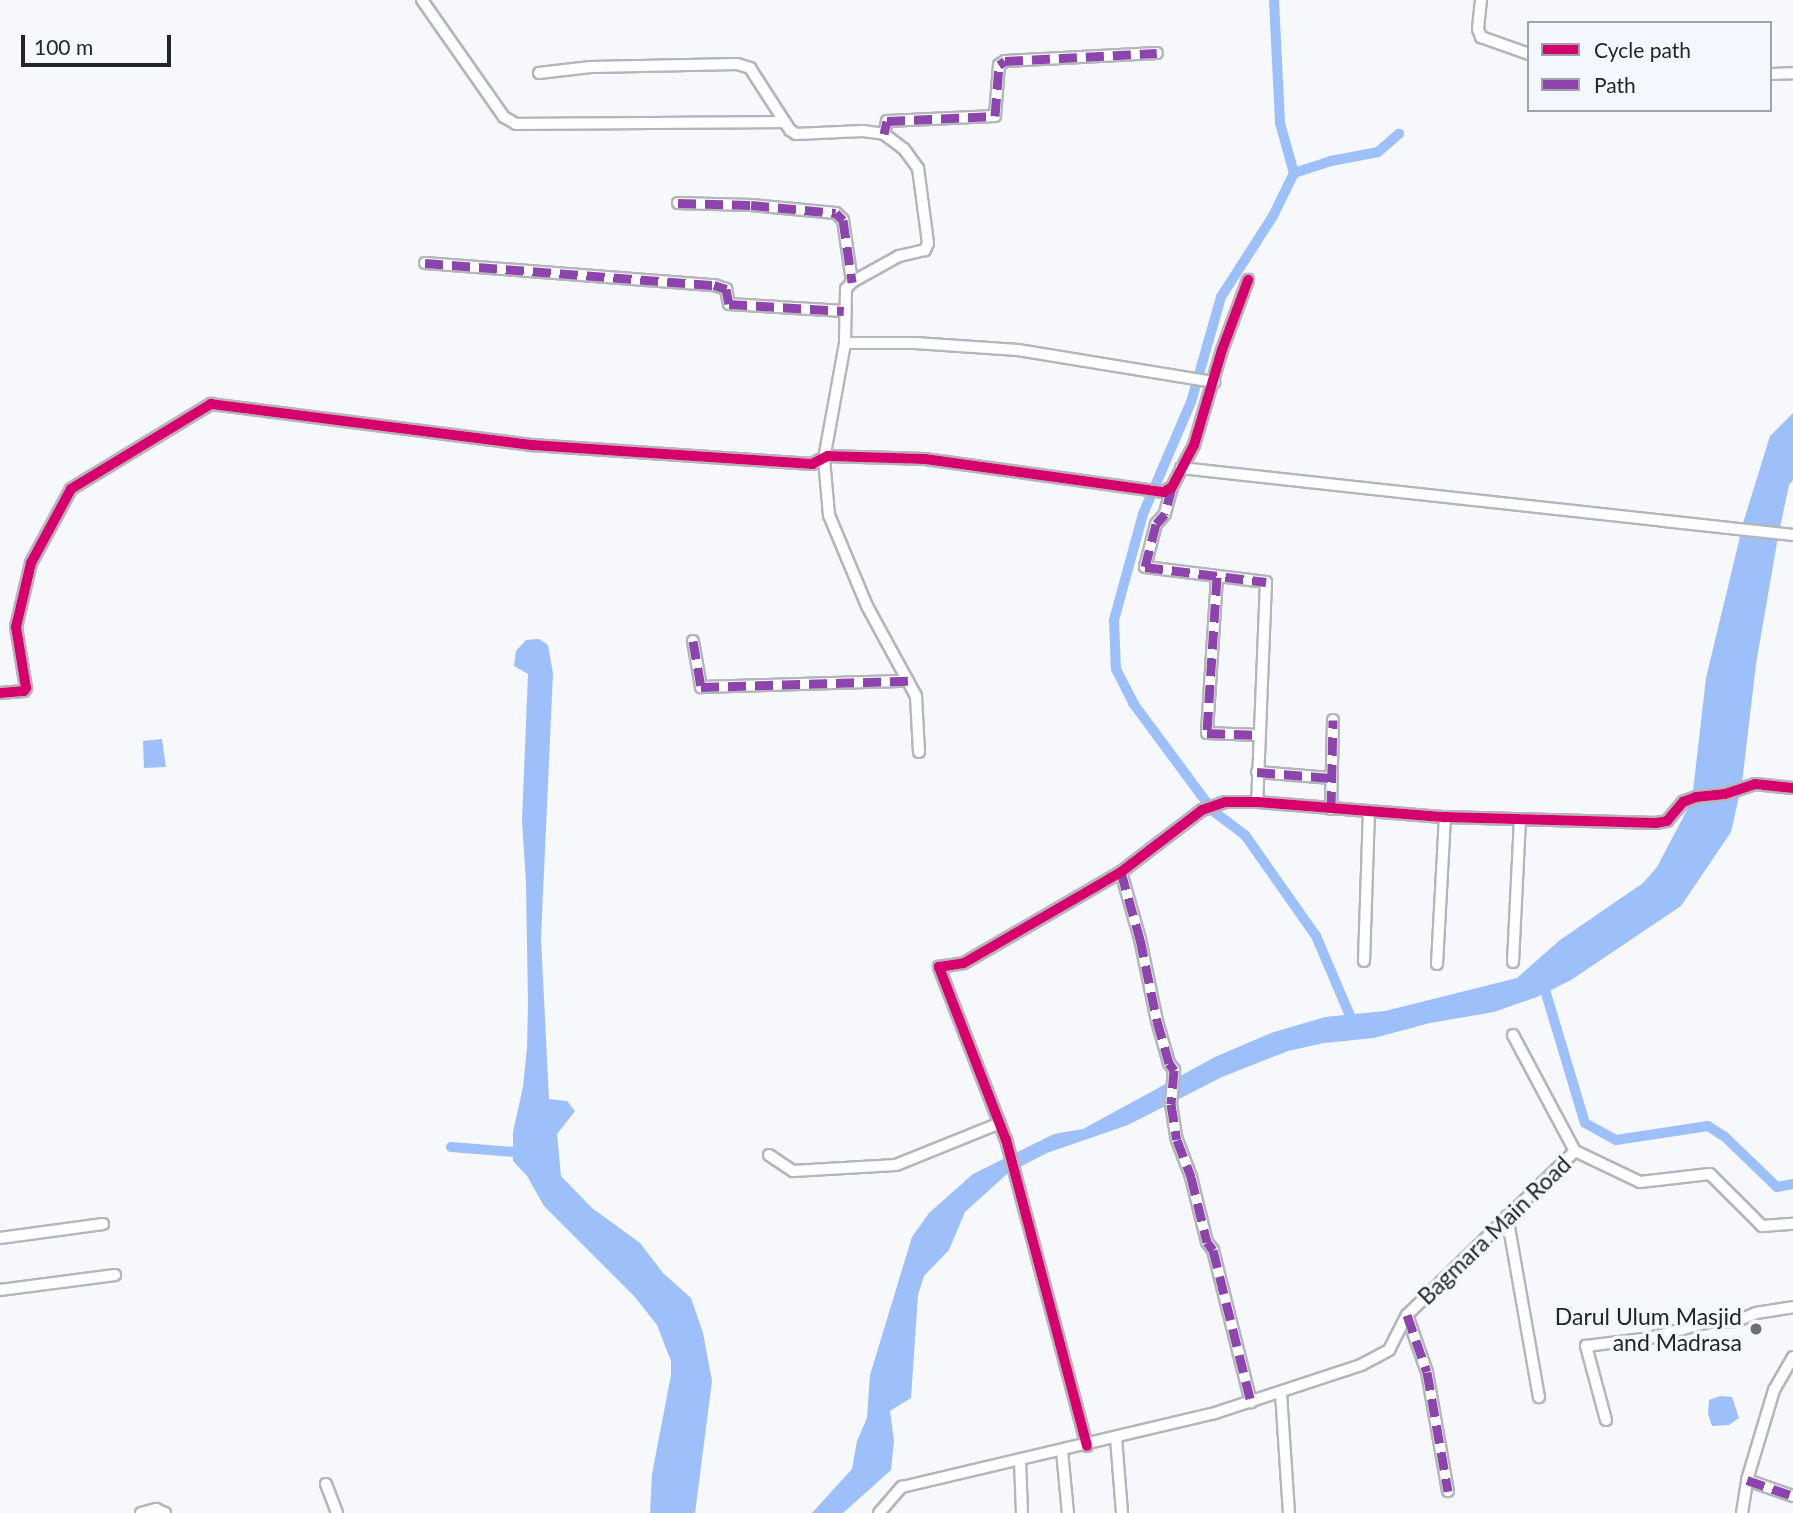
<!DOCTYPE html>
<html>
<head>
<meta charset="utf-8">
<style>
	body { margin:0 }
	#map { position:relative; width:1793px; height:1513px; overflow:hidden; background:#f6f8fb; font-family:Lato,sans-serif }
	div>[style] { position:absolute }
	[style*='--x'] { left:calc(var(--x)*1px); top:calc(var(--y)*1px); width:calc(var(--w)*1px); rotate:calc(var(--a)*1deg) }
	.water>* { inset:0; background:#9ec0fa }
	.canal>* { height:10px; margin:-5px; padding:0 5px; transform-origin:5px; border-radius:5px; background:#9ec0fa }
	.roads { filter:drop-shadow(2px 0 #b3b6ba) drop-shadow(-2px 0 #b3b6ba) drop-shadow(0 2px #b3b6ba) drop-shadow(0 -2px #b3b6ba) }
	.minor>* { height:10px; margin:-5px; padding:0 5px; transform-origin:5px; border-radius:5px; background:#fefefe }
	.quiet>* { height:9px; margin-top:-4.5px; transform-origin:0; background:repeating-linear-gradient(90deg,#8e44ad 0 18px,transparent 0 27px) }
	.cycleway>* { height:10px; margin:-5px; padding:0 5px; transform-origin:5px; border-radius:5px; background:#d6006c }
	.dots>* { width:19px; height:19px; translate:-50% -50%; box-sizing:border-box; border:4px solid #f4f7fd; border-radius:50% }
	span { translate:-50% -50%; white-space:nowrap; text-align:center; line-height:1.15; -webkit-text-stroke:7px #f4f7fd; paint-order:stroke }
	.street-label { font-size:23px; color:#22262b }
	.poi-label { font-size:23px; color:#22262b }
	.right { translate:-100% -50%; text-align:right }
	.legend { position:absolute; left:1527px; top:21px; width:245px; height:91px; box-sizing:border-box; background:#f4f7fd; border:2px solid #a0a3a9; margin:0; padding:9px 12px; list-style:none; font-size:21px; color:#22262b }
	.legend li { display:flex; align-items:center; gap:14px; height:35px }
	.legend b { width:35px; border:2px solid #a0a3a9 }
	.scale { position:absolute; left:21px; top:35px; width:150px; height:32px; box-sizing:border-box; border:4px solid #22262b; border-top:0; padding-left:9px; font-size:21px; line-height:24px; white-space:nowrap; color:#22262b; -webkit-text-stroke:5px #f4f7fd; paint-order:stroke }
</style>
</head>
<body>
<div id="map">
	<div class="water">
		<div style="clip-path:polygon(1793px 413px,1793px 480px,1789px 485px,1778px 537px,1756px 664px,1742px 783px,1731px 832px,1681px 906px,1571px 980px,1537px 997px,1494px 1012px,1430px 1023px,1374px 1038px,1324px 1043px,1288px 1051px,1222px 1077px,1128px 1125px,1047px 1153px,1008px 1173px,965px 1212px,949px 1250px,924px 1276px,918px 1295px,911px 1398px,890px 1411px,894px 1441px,891px 1470px,843px 1513px,812px 1513px,852px 1469px,857px 1441px,867px 1418px,870px 1375px,912px 1237px,929px 1213px,973px 1174px,1054px 1134px,1083px 1129px,1215px 1057px,1271px 1033px,1325px 1017px,1385px 1011px,1517px 978px,1560px 940px,1643px 883px,1657px 867px,1687px 810px,1693px 791px,1706px 678px,1744px 520px,1770px 436px)"></div>
		<div style="clip-path:polygon(539px 639px,548px 645px,553px 673px,541px 938px,549px 1099px,567px 1101px,575px 1111px,557px 1134px,561px 1176px,592px 1208px,640px 1243px,663px 1273px,691px 1298px,703px 1333px,712px 1381px,695px 1513px,650px 1513px,652px 1474px,671px 1375px,671px 1361px,657px 1325px,635px 1297px,544px 1206px,527px 1176px,513px 1161px,513px 1132px,523px 1087px,527px 1048px,528px 1004px,526px 884px,522px 820px,528px 674px,514px 666px,516px 651px,526px 640px)"></div>
		<div style="clip-path:polygon(162px 739px,166px 767px,144px 768px,143px 741px)"></div>
		<div style="clip-path:polygon(1720px 1396px,1732px 1397px,1739px 1418px,1729px 1425px,1712px 1426px,1708px 1414px,1709px 1400px)"></div>
	</div>
	<div class="canal">
		<div style="--x:1274;--y:0;--w:123;--a:87.2"></div>
		<div style="--x:1280;--y:123;--w:52;--a:74.4"></div>
		<div style="--x:1294;--y:173;--w:48;--a:116"></div>
		<div style="--x:1273;--y:216;--w:96;--a:122.7"></div>
		<div style="--x:1221;--y:297;--w:109;--a:105.9"></div>
		<div style="--x:1191;--y:402;--w:122;--a:113.2"></div>
		<div style="--x:1143;--y:514;--w:110;--a:105.3"></div>
		<div style="--x:1114;--y:620;--w:49;--a:87.7"></div>
		<div style="--x:1116;--y:669;--w:38;--a:63"></div>
		<div style="--x:1133;--y:703;--w:134;--a:53.5"></div>
		<div style="--x:1213;--y:811;--w:40;--a:37"></div>
		<div style="--x:1245;--y:835;--w:123;--a:54.9"></div>
		<div style="--x:1316;--y:936;--w:97;--a:66.9"></div>
		<div style="--x:1294;--y:173;--w:39;--a:-18"></div>
		<div style="--x:1331;--y:161;--w:48;--a:-10.8"></div>
		<div style="--x:1378;--y:152;--w:28;--a:-41"></div>
		<div style="--x:1542;--y:980;--w:149;--a:73.3"></div>
		<div style="--x:1585;--y:1123;--w:35;--a:29"></div>
		<div style="--x:1616;--y:1140;--w:93;--a:-8.7"></div>
		<div style="--x:1708;--y:1126;--w:20;--a:33"></div>
		<div style="--x:1725;--y:1137;--w:72;--a:43.9"></div>
		<div style="--x:1777;--y:1187;--w:16;--a:-11"></div>
		<div style="--x:451;--y:1147;--w:74;--a:4.6"></div>
	</div>
	<div class="roads">
		<div class="minor">
			<div style="--x:422;--y:0;--w:143;--a:55"></div>
			<div style="--x:504;--y:117;--w:14;--a:30"></div>
			<div style="--x:516;--y:124;--w:269;--a:-0.4"></div>
			<div style="--x:1481;--y:0;--w:29;--a:96"></div>
			<div style="--x:1478;--y:29;--w:9;--a:69"></div>
			<div style="--x:1481;--y:37;--w:51;--a:19.5"></div>
			<div style="--x:539;--y:73;--w:52;--a:-6.6"></div>
			<div style="--x:591;--y:67;--w:146;--a:-1.2"></div>
			<div style="--x:737;--y:64;--w:14;--a:17"></div>
			<div style="--x:750;--y:68;--w:74;--a:57.2"></div>
			<div style="--x:790;--y:130;--w:7;--a:34"></div>
			<div style="--x:796;--y:134;--w:67;--a:-2.6"></div>
			<div style="--x:863;--y:131;--w:21;--a:8"></div>
			<div style="--x:884;--y:134;--w:25;--a:37"></div>
			<div style="--x:904;--y:149;--w:24;--a:54"></div>
			<div style="--x:918;--y:168;--w:76;--a:82.4"></div>
			<div style="--x:928;--y:243;--w:8;--a:113"></div>
			<div style="--x:925;--y:250;--w:27;--a:167"></div>
			<div style="--x:899;--y:256;--w:54;--a:151"></div>
			<div style="--x:852;--y:282;--w:9;--a:131"></div>
			<div style="--x:846;--y:289;--w:54;--a:91.1"></div>
			<div style="--x:1770;--y:74;--w:23;--a:-2"></div>
			<div style="--x:884;--y:134;--w:13;--a:-77"></div>
			<div style="--x:887;--y:121;--w:108;--a:-2.7"></div>
			<div style="--x:995;--y:116;--w:51;--a:-85.5"></div>
			<div style="--x:999;--y:65;--w:7;--a:-34"></div>
			<div style="--x:1005;--y:61;--w:152;--a:-3"></div>
			<div style="--x:678;--y:203;--w:73;--a:1.6"></div>
			<div style="--x:751;--y:205;--w:85;--a:5.4"></div>
			<div style="--x:836;--y:213;--w:10;--a:45"></div>
			<div style="--x:843;--y:220;--w:63;--a:81.7"></div>
			<div style="--x:425;--y:263;--w:290;--a:4.4"></div>
			<div style="--x:714;--y:285;--w:13;--a:18"></div>
			<div style="--x:726;--y:289;--w:15;--a:79"></div>
			<div style="--x:729;--y:304;--w:115;--a:3.5"></div>
			<div style="--x:1181;--y:468;--w:616;--a:6.25"></div>
			<div style="--x:1172;--y:487;--w:28;--a:105"></div>
			<div style="--x:1165;--y:514;--w:13;--a:132"></div>
			<div style="--x:1156;--y:524;--w:44;--a:104.3"></div>
			<div style="--x:1145;--y:567;--w:122;--a:7.1"></div>
			<div style="--x:1266;--y:582;--w:220;--a:92.3"></div>
			<div style="--x:1217;--y:577;--w:156;--a:93.7"></div>
			<div style="--x:1207;--y:733;--w:52;--a:2.2"></div>
			<div style="--x:693;--y:641;--w:47;--a:80.1"></div>
			<div style="--x:701;--y:687;--w:207;--a:-1.7"></div>
			<div style="--x:0;--y:693;--w:24;--a:-5"></div>
			<div style="--x:24;--y:691;--w:4;--a:-56"></div>
			<div style="--x:26;--y:688;--w:62;--a:-99.3"></div>
			<div style="--x:16;--y:627;--w:66;--a:-76.8"></div>
			<div style="--x:31;--y:563;--w:84;--a:-61.6"></div>
			<div style="--x:71;--y:489;--w:164;--a:-31.3"></div>
			<div style="--x:211;--y:404;--w:324;--a:7.3"></div>
			<div style="--x:532;--y:445;--w:281;--a:3.9"></div>
			<div style="--x:812;--y:464;--w:18;--a:-27"></div>
			<div style="--x:828;--y:456;--w:97;--a:1.8"></div>
			<div style="--x:925;--y:459;--w:241;--a:7.9"></div>
			<div style="--x:1164;--y:492;--w:9;--a:-32"></div>
			<div style="--x:1172;--y:487;--w:47;--a:-62.4"></div>
			<div style="--x:1194;--y:445;--w:99;--a:-73.6"></div>
			<div style="--x:1222;--y:350;--w:75;--a:-69.6"></div>
			<div style="--x:919;--y:752;--w:56;--a:-93.1"></div>
			<div style="--x:916;--y:696;--w:102;--a:-118.6"></div>
			<div style="--x:867;--y:606;--w:99;--a:-112.7"></div>
			<div style="--x:829;--y:515;--w:56;--a:-95.1"></div>
			<div style="--x:824;--y:459;--w:118;--a:-79.7"></div>
			<div style="--x:845;--y:343;--w:70;--a:0"></div>
			<div style="--x:915;--y:343;--w:103;--a:3.9"></div>
			<div style="--x:1018;--y:350;--w:199;--a:9.3"></div>
			<div style="--x:1257;--y:772;--w:74;--a:4.6"></div>
			<div style="--x:1331;--y:809;--w:89;--a:-88.7"></div>
			<div style="--x:1121;--y:872;--w:70;--a:74.2"></div>
			<div style="--x:1140;--y:939;--w:84;--a:78.3"></div>
			<div style="--x:1157;--y:1021;--w:44;--a:74.1"></div>
			<div style="--x:1169;--y:1063;--w:9;--a:54"></div>
			<div style="--x:1174;--y:1070;--w:34;--a:95"></div>
			<div style="--x:1171;--y:1104;--w:36;--a:81"></div>
			<div style="--x:1177;--y:1140;--w:40;--a:69"></div>
			<div style="--x:1191;--y:1177;--w:67;--a:76.2"></div>
			<div style="--x:1207;--y:1242;--w:10;--a:53"></div>
			<div style="--x:1213;--y:1250;--w:157;--a:76"></div>
			<div style="--x:1364;--y:961;--w:148;--a:-88.1"></div>
			<div style="--x:1513;--y:962;--w:142;--a:-87.2"></div>
			<div style="--x:1437;--y:964;--w:147;--a:-86.9"></div>
			<div style="--x:1513;--y:1035;--w:132;--a:61.9"></div>
			<div style="--x:769;--y:1155;--w:29;--a:34"></div>
			<div style="--x:793;--y:1171;--w:103;--a:-3.3"></div>
			<div style="--x:896;--y:1165;--w:112;--a:-22"></div>
			<div style="--x:1507;--y:1216;--w:184;--a:80"></div>
			<div style="--x:0;--y:1238;--w:104;--a:-7.7"></div>
			<div style="--x:0;--y:1290;--w:116;--a:-7.4"></div>
			<div style="--x:1407;--y:1315;--w:60;--a:70.7"></div>
			<div style="--x:1427;--y:1372;--w:121;--a:80"></div>
			<div style="--x:1281;--y:1393;--w:120;--a:86.2"></div>
			<div style="--x:1606;--y:1420;--w:77;--a:-105.1"></div>
			<div style="--x:1586;--y:1346;--w:64;--a:-7.1"></div>
			<div style="--x:1650;--y:1338;--w:60;--a:-15.4"></div>
			<div style="--x:1708;--y:1322;--w:29;--a:-2"></div>
			<div style="--x:1737;--y:1321;--w:21;--a:-23"></div>
			<div style="--x:1756;--y:1313;--w:37;--a:-9"></div>
			<div style="--x:1116;--y:1438;--w:75;--a:85.4"></div>
			<div style="--x:1087;--y:1446;--w:317;--a:-104.8"></div>
			<div style="--x:1006;--y:1140;--w:186;--a:-111.2"></div>
			<div style="--x:939;--y:967;--w:25;--a:-9"></div>
			<div style="--x:964;--y:963;--w:181;--a:-30.1"></div>
			<div style="--x:1121;--y:872;--w:102;--a:-37.4"></div>
			<div style="--x:1202;--y:810;--w:24;--a:-19"></div>
			<div style="--x:1225;--y:802;--w:32;--a:0"></div>
			<div style="--x:1257;--y:802;--w:189;--a:4.6"></div>
			<div style="--x:1445;--y:817;--w:211;--a:1.6"></div>
			<div style="--x:1656;--y:823;--w:11;--a:-10"></div>
			<div style="--x:1667;--y:821;--w:25;--a:-50"></div>
			<div style="--x:1683;--y:802;--w:14;--a:-21"></div>
			<div style="--x:1696;--y:797;--w:29;--a:-6"></div>
			<div style="--x:1725;--y:794;--w:32;--a:-18"></div>
			<div style="--x:1755;--y:784;--w:38;--a:6"></div>
			<div style="--x:1062;--y:1451;--w:62;--a:84.5"></div>
			<div style="--x:1020;--y:1461;--w:52;--a:87.8"></div>
			<div style="--x:1747;--y:1480;--w:49;--a:19.2"></div>
			<div style="--x:326;--y:1484;--w:31;--a:69"></div>
			<div style="--x:141;--y:1513;--w:16;--a:-15"></div>
			<div style="--x:156;--y:1509;--w:10;--a:24"></div>
			<div style="--x:879;--y:1513;--w:35;--a:-49"></div>
			<div style="--x:902;--y:1487;--w:318;--a:-13.3"></div>
			<div style="--x:1212;--y:1414;--w:157;--a:-18.2"></div>
			<div style="--x:1361;--y:1365;--w:32;--a:-28"></div>
			<div style="--x:1389;--y:1350;--w:39;--a:-63"></div>
			<div style="--x:1407;--y:1315;--w:235;--a:-44.3"></div>
			<div style="--x:1575;--y:1151;--w:72;--a:25.5"></div>
			<div style="--x:1640;--y:1182;--w:70;--a:-6.5"></div>
			<div style="--x:1710;--y:1174;--w:74;--a:45"></div>
			<div style="--x:1762;--y:1226;--w:31;--a:-4"></div>
			<div style="--x:1742;--y:1513;--w:33;--a:-81"></div>
			<div style="--x:1747;--y:1480;--w:94;--a:-73.3"></div>
			<div style="--x:1774;--y:1390;--w:38;--a:-60"></div>
		</div>
	</div>
	<div class="quiet">
		<div style="--x:884;--y:134;--w:13;--a:-77"></div>
		<div style="--x:887;--y:121;--w:108;--a:-2.7"></div>
		<div style="--x:995;--y:116;--w:51;--a:-85.5"></div>
		<div style="--x:999;--y:65;--w:7;--a:-34"></div>
		<div style="--x:1005;--y:61;--w:152;--a:-3"></div>
		<div style="--x:678;--y:203;--w:73;--a:1.6"></div>
		<div style="--x:751;--y:205;--w:85;--a:5.4"></div>
		<div style="--x:836;--y:213;--w:10;--a:45"></div>
		<div style="--x:843;--y:220;--w:63;--a:81.7"></div>
		<div style="--x:425;--y:263;--w:290;--a:4.4"></div>
		<div style="--x:714;--y:285;--w:13;--a:18"></div>
		<div style="--x:726;--y:289;--w:15;--a:79"></div>
		<div style="--x:729;--y:304;--w:115;--a:3.5"></div>
		<div style="--x:1172;--y:487;--w:28;--a:105"></div>
		<div style="--x:1165;--y:514;--w:13;--a:132"></div>
		<div style="--x:1156;--y:524;--w:44;--a:104.3"></div>
		<div style="--x:1145;--y:567;--w:122;--a:7.1"></div>
		<div style="--x:1217;--y:577;--w:156;--a:93.7"></div>
		<div style="--x:1207;--y:733;--w:52;--a:2.2"></div>
		<div style="--x:693;--y:641;--w:47;--a:80.1"></div>
		<div style="--x:701;--y:687;--w:207;--a:-1.7"></div>
		<div style="--x:1257;--y:772;--w:74;--a:4.6"></div>
		<div style="--x:1331;--y:809;--w:89;--a:-88.7"></div>
		<div style="--x:1121;--y:872;--w:70;--a:74.2"></div>
		<div style="--x:1140;--y:939;--w:84;--a:78.3"></div>
		<div style="--x:1157;--y:1021;--w:44;--a:74.1"></div>
		<div style="--x:1169;--y:1063;--w:9;--a:54"></div>
		<div style="--x:1174;--y:1070;--w:34;--a:95"></div>
		<div style="--x:1171;--y:1104;--w:36;--a:81"></div>
		<div style="--x:1177;--y:1140;--w:40;--a:69"></div>
		<div style="--x:1191;--y:1177;--w:67;--a:76.2"></div>
		<div style="--x:1207;--y:1242;--w:10;--a:53"></div>
		<div style="--x:1213;--y:1250;--w:157;--a:76"></div>
		<div style="--x:1407;--y:1315;--w:60;--a:70.7"></div>
		<div style="--x:1427;--y:1372;--w:121;--a:80"></div>
		<div style="--x:1747;--y:1480;--w:49;--a:19.2"></div>
	</div>
	<div class="cycleway">
		<div style="--x:0;--y:693;--w:24;--a:-5"></div>
		<div style="--x:24;--y:691;--w:4;--a:-56"></div>
		<div style="--x:26;--y:688;--w:62;--a:-99.3"></div>
		<div style="--x:16;--y:627;--w:66;--a:-76.8"></div>
		<div style="--x:31;--y:563;--w:84;--a:-61.6"></div>
		<div style="--x:71;--y:489;--w:164;--a:-31.3"></div>
		<div style="--x:211;--y:404;--w:324;--a:7.3"></div>
		<div style="--x:532;--y:445;--w:281;--a:3.9"></div>
		<div style="--x:812;--y:464;--w:18;--a:-27"></div>
		<div style="--x:828;--y:456;--w:97;--a:1.8"></div>
		<div style="--x:925;--y:459;--w:241;--a:7.9"></div>
		<div style="--x:1164;--y:492;--w:9;--a:-32"></div>
		<div style="--x:1172;--y:487;--w:47;--a:-62.4"></div>
		<div style="--x:1194;--y:445;--w:99;--a:-73.6"></div>
		<div style="--x:1222;--y:350;--w:75;--a:-69.6"></div>
		<div style="--x:1087;--y:1446;--w:317;--a:-104.8"></div>
		<div style="--x:1006;--y:1140;--w:186;--a:-111.2"></div>
		<div style="--x:939;--y:967;--w:25;--a:-9"></div>
		<div style="--x:964;--y:963;--w:181;--a:-30.1"></div>
		<div style="--x:1121;--y:872;--w:102;--a:-37.4"></div>
		<div style="--x:1202;--y:810;--w:24;--a:-19"></div>
		<div style="--x:1225;--y:802;--w:32;--a:0"></div>
		<div style="--x:1257;--y:802;--w:189;--a:4.6"></div>
		<div style="--x:1445;--y:817;--w:211;--a:1.6"></div>
		<div style="--x:1656;--y:823;--w:11;--a:-10"></div>
		<div style="--x:1667;--y:821;--w:25;--a:-50"></div>
		<div style="--x:1683;--y:802;--w:14;--a:-21"></div>
		<div style="--x:1696;--y:797;--w:29;--a:-6"></div>
		<div style="--x:1725;--y:794;--w:32;--a:-18"></div>
		<div style="--x:1755;--y:784;--w:38;--a:6"></div>
	</div>
	<div class="dots">
		<div style="left:1756px;top:1329px;background:#6c7074"></div>
	</div>
	<div class="street-label">
		<span style="left:1494px;top:1230px;rotate:-44deg">Bagmara Main Road</span>
	</div>
	<div class="poi-label">
		<span class="right" style="left:1742px;top:1329px">Darul Ulum Masjid<br>and Madrasa</span>
	</div>
	<ul class="legend">
	<li><b style="height:9px;background:#d6006c"></b>Cycle path</li>
	<li><b style="height:9px;background:#8e44ad"></b>Path</li>
	</ul>
	<div class="scale">100 m</div>
</div>
</body>
</html>
